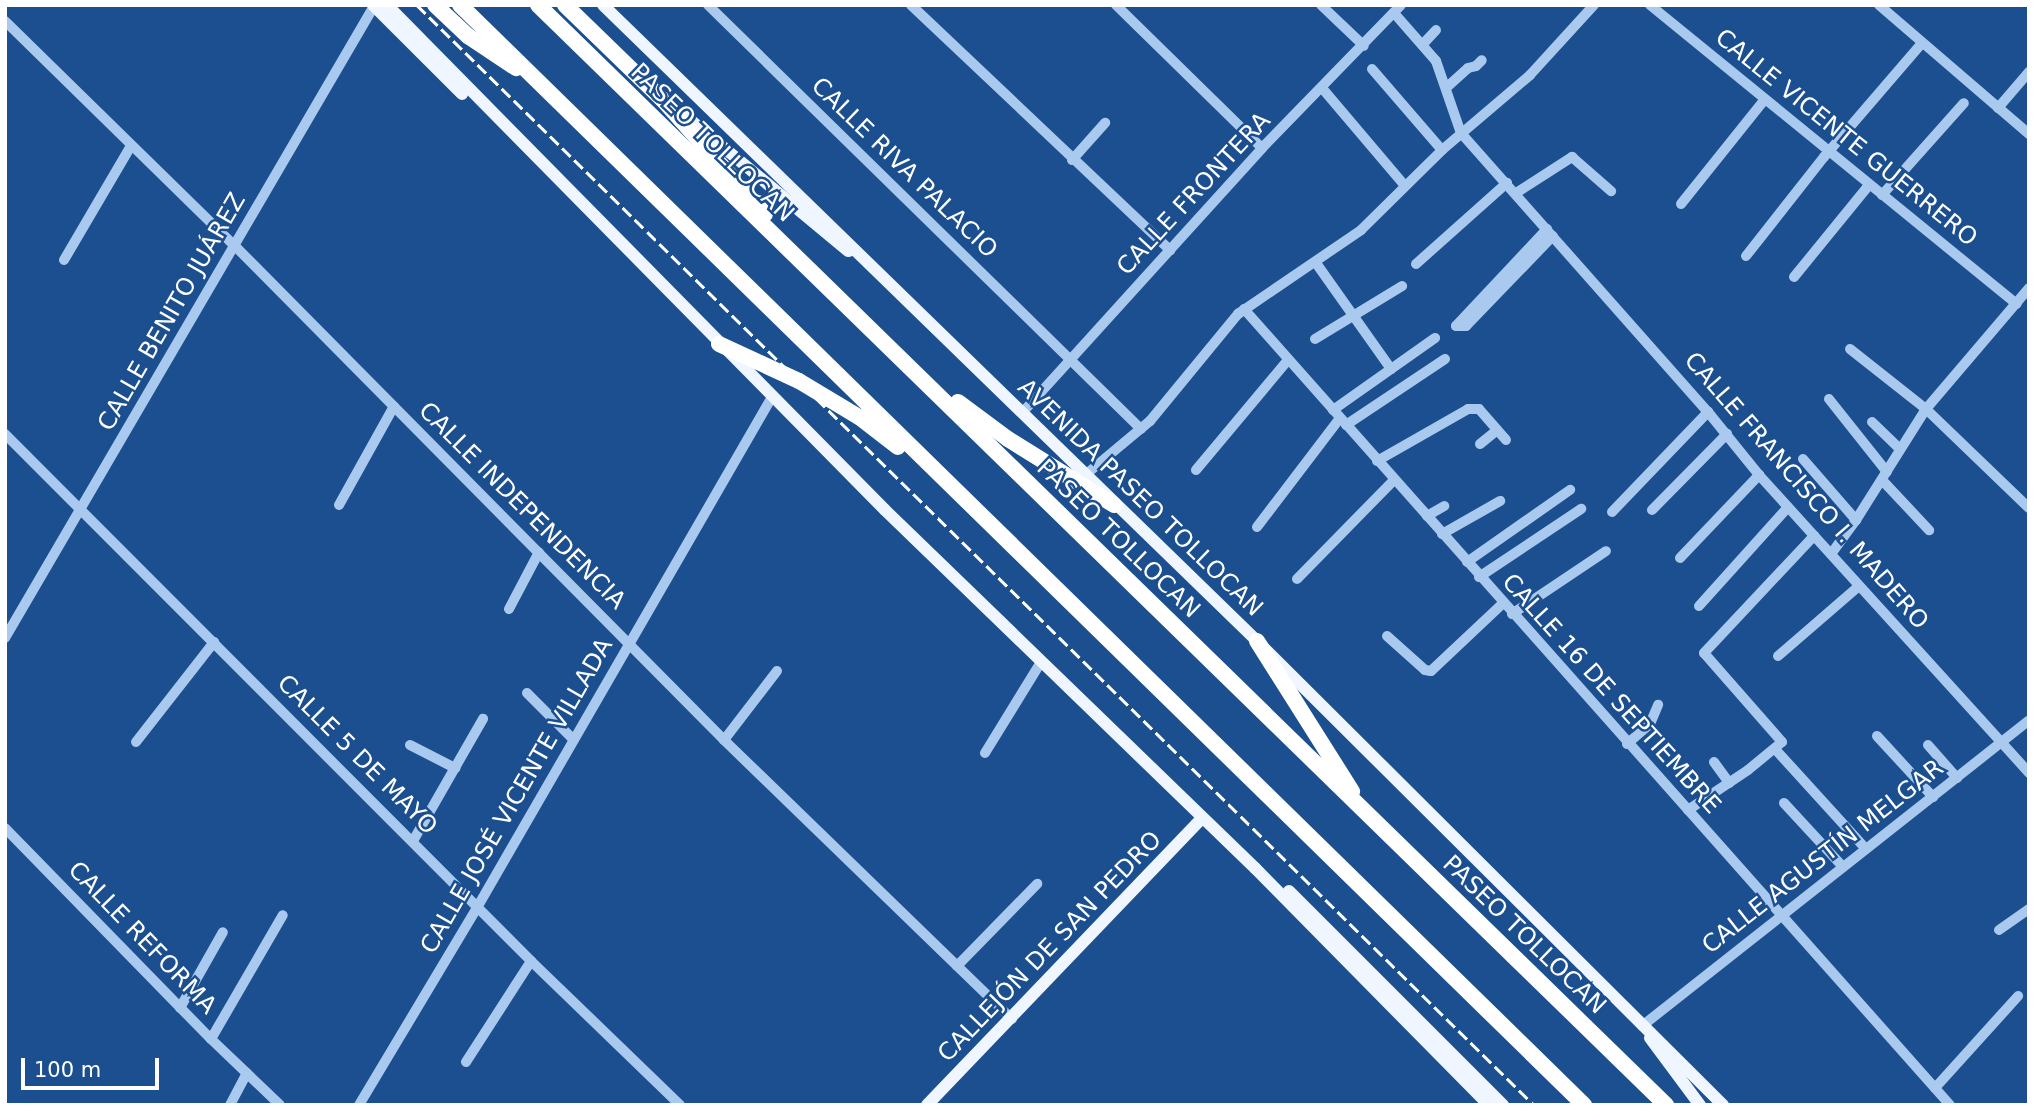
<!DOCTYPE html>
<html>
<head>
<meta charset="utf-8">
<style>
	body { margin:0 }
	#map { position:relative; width:2034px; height:1110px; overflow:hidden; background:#1b4f8f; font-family:"DejaVu Sans",sans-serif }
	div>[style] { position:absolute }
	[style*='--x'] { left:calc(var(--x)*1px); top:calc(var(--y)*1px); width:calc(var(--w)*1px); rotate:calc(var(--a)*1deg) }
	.minor>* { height:10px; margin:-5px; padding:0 5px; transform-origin:5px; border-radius:5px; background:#a9c9ee }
	.major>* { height:12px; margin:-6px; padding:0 6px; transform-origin:6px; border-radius:6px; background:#f0f6ff }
	.highway>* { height:16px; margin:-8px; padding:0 8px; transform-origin:8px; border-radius:8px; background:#fff }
	.rail>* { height:2.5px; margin-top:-1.25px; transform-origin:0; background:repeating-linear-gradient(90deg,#fff 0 12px,transparent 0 17px) }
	span { translate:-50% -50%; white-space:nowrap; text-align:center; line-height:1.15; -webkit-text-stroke:5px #1b4f8f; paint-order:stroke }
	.street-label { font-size:24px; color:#fff }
	.frame { position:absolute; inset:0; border:7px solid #fff; pointer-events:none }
	.scale { position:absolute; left:21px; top:1058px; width:138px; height:32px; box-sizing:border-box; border:4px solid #fff; border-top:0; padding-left:9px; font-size:21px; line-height:24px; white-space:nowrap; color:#fff; -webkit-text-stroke:5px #1b4f8f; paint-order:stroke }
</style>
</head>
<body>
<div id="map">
	<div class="minor">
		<div style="--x:708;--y:5;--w:606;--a:44.4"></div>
		<div style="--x:911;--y:5;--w:357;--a:43.4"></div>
		<div style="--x:1116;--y:5;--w:204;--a:44.4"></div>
		<div style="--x:1321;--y:5;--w:59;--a:43.6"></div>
		<div style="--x:1650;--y:5;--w:473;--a:39.2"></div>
		<div style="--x:1879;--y:5;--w:198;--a:40.7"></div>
		<div style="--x:1394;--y:13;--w:64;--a:48.8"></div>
		<div style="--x:1436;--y:61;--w:76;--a:70.9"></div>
		<div style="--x:1461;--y:133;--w:373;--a:48.5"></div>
		<div style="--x:1708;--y:412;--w:81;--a:51"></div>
		<div style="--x:1759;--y:475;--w:402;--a:47.8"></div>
		<div style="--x:5;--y:21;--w:320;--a:44.4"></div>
		<div style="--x:234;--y:245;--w:697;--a:45.29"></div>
		<div style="--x:724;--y:740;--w:401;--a:44.1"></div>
		<div style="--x:1423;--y:44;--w:19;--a:-47"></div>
		<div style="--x:1372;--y:69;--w:107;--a:49.2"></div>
		<div style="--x:1447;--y:87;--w:28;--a:-42"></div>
		<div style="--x:1468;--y:68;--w:8;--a:-14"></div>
		<div style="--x:1476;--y:66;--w:8;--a:-45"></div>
		<div style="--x:1322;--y:88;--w:128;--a:49.7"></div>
		<div style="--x:1998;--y:108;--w:48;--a:-49.3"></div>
		<div style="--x:1072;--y:160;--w:50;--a:-48.3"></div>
		<div style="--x:1516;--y:193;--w:67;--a:-32.7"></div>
		<div style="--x:1572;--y:157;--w:52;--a:41.1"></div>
		<div style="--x:1882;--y:195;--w:123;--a:-48.3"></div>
		<div style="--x:1681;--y:204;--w:134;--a:-51.3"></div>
		<div style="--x:1547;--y:229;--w:133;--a:133.2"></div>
		<div style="--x:1456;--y:326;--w:10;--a:0"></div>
		<div style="--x:1466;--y:326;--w:125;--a:-46"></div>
		<div style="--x:1746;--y:256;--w:126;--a:-51.8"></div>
		<div style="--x:1824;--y:157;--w:150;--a:-49.3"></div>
		<div style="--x:64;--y:260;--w:132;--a:-59.6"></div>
		<div style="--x:1316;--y:263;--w:130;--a:54.7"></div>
		<div style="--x:1416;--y:264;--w:122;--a:-41.7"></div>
		<div style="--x:1794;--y:277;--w:119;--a:-50.8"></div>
		<div style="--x:1244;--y:309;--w:1064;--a:48.43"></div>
		<div style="--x:1315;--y:339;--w:102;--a:-31.3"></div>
		<div style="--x:1850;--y:349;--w:97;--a:38.3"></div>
		<div style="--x:1926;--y:409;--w:143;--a:43.9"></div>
		<div style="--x:1829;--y:399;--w:93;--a:51.5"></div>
		<div style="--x:1333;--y:410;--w:125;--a:-35.2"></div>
		<div style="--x:1022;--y:413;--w:358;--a:-47.8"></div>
		<div style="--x:1262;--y:148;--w:199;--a:-45.8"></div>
		<div style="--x:1872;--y:422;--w:39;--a:44"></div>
		<div style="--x:1346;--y:425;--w:119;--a:-33.7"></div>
		<div style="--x:5;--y:434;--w:745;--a:45.05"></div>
		<div style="--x:531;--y:961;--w:207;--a:44"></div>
		<div style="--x:1480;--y:444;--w:22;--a:-39"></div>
		<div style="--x:1803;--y:459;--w:81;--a:49"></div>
		<div style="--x:1377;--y:461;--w:105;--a:-29.7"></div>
		<div style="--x:1468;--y:409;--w:11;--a:0"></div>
		<div style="--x:1479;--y:409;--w:41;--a:48.9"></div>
		<div style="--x:1196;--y:470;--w:143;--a:-50.1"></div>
		<div style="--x:1084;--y:476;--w:86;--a:-39.8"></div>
		<div style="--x:1150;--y:421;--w:139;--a:-50.6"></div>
		<div style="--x:1238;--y:314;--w:149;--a:-34.3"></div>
		<div style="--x:1361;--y:230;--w:114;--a:-44.6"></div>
		<div style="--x:1442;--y:150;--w:116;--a:-40.4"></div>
		<div style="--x:1530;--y:75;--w:95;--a:-47.6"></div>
		<div style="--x:1882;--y:480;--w:69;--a:46.8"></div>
		<div style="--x:339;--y:505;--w:113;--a:-60.9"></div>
		<div style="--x:1652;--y:510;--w:107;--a:-45.4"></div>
		<div style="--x:1612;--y:512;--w:139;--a:-46.2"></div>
		<div style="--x:1427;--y:516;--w:20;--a:-30"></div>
		<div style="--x:1257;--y:527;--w:137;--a:-52.7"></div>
		<div style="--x:1442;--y:534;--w:67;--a:-29.6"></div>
		<div style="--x:1831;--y:554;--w:42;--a:-53.7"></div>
		<div style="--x:1856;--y:520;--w:131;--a:-57.8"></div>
		<div style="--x:1926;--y:409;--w:159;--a:-49.6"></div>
		<div style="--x:1680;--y:558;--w:115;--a:-46.4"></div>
		<div style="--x:1467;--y:562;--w:126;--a:-35"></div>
		<div style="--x:1479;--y:577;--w:123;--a:-33.7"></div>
		<div style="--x:1297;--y:579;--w:139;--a:-45.6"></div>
		<div style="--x:1699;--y:606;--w:133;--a:-48"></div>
		<div style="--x:509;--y:609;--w:64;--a:-62.2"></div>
		<div style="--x:1512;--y:614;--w:113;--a:-33.8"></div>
		<div style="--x:1387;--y:636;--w:51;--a:41.8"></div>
		<div style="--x:1425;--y:670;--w:6;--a:9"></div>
		<div style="--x:1431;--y:671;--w:98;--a:-43.3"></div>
		<div style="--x:5;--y:638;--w:732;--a:-59.72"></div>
		<div style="--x:1778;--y:656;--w:107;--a:-40.8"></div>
		<div style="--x:527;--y:693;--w:66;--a:45"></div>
		<div style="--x:1877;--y:736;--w:83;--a:47.4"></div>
		<div style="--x:724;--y:740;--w:87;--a:-52.5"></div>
		<div style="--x:136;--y:742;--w:127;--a:-52"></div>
		<div style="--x:1627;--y:744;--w:30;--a:-41"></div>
		<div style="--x:1650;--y:724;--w:21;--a:-67"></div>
		<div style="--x:410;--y:745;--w:51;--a:27.1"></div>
		<div style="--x:1928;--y:745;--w:44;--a:48.7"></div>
		<div style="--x:1775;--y:749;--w:135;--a:47.7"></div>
		<div style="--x:985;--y:753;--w:107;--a:-58.4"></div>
		<div style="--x:1714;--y:762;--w:26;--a:54"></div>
		<div style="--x:1784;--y:803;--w:87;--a:47.3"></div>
		<div style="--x:1688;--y:810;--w:72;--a:-33.7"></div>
		<div style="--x:1748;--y:770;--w:44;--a:-39.5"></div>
		<div style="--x:1782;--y:742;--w:118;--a:-131.2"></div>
		<div style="--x:1704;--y:653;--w:161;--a:-46.8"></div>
		<div style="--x:5;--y:828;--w:295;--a:45.7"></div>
		<div style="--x:211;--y:1039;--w:95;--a:43.7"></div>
		<div style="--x:413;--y:841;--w:141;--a:-60.2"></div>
		<div style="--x:1999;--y:930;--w:37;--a:-35"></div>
		<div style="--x:957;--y:966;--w:115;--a:-45.7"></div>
		<div style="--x:180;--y:1008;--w:87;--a:-60.5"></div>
		<div style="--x:1642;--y:1026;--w:493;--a:-38.3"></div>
		<div style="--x:211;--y:1039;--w:143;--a:-59.9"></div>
		<div style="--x:466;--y:1062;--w:120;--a:-57.2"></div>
		<div style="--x:1935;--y:1088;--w:124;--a:-47.9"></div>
		<div style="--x:230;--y:1105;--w:36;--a:-62"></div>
		<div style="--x:359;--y:1105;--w:232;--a:-59.1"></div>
		<div style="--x:478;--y:906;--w:588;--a:-59.99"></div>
	</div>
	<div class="major">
		<div style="--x:373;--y:5;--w:126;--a:45"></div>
		<div style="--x:387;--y:5;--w:709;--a:45.4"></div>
		<div style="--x:885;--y:510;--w:515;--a:44.06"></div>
		<div style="--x:1255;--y:868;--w:333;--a:45.4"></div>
		<div style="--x:603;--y:5;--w:912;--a:44.2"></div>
		<div style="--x:1257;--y:641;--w:658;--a:44.88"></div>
		<div style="--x:676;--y:108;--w:224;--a:39.7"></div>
		<div style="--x:1289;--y:891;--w:303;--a:45"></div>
		<div style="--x:1650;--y:1038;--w:84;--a:53.3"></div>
		<div style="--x:927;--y:1105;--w:397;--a:-46.2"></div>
	</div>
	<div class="highway">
		<div style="--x:435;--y:5;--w:45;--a:43.2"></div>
		<div style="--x:468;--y:36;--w:58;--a:33.7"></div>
		<div style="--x:460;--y:5;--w:1573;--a:44.38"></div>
		<div style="--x:538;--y:5;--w:1576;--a:44.28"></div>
		<div style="--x:565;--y:5;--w:136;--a:44.1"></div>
		<div style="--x:663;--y:100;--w:153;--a:48.2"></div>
		<div style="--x:719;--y:344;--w:88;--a:24.8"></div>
		<div style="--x:799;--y:381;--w:70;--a:31"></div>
		<div style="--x:859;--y:417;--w:49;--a:37.6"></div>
		<div style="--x:958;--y:402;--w:62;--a:36.5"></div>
		<div style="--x:1008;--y:439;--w:125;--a:31.9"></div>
		<div style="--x:1257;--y:641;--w:178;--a:57.7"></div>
	</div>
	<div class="rail">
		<div style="--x:417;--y:5;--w:1568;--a:44.56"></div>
	</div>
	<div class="street-label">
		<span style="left:1846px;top:138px;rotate:39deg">CALLE VICENTE GUERRERO</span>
		<span style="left:712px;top:143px;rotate:44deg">PASEO TOLLOCAN</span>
		<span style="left:904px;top:168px;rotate:44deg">CALLE RIVA PALACIO</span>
		<span style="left:1194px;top:194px;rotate:-47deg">CALLE FRONTERA</span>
		<span style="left:172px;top:312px;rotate:-60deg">CALLE BENITO JUÁREZ</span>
		<span style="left:1806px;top:491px;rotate:49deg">CALLE FRANCISCO I. MADERO</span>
		<span style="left:1140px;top:498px;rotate:44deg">AVENIDA PASEO TOLLOCAN</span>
		<span style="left:522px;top:506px;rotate:45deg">CALLE INDEPENDENCIA</span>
		<span style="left:1118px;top:539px;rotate:44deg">PASEO TOLLOCAN</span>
		<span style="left:1611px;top:694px;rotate:48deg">CALLE 16 DE SEPTIEMBRE</span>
		<span style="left:357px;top:755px;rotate:45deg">CALLE 5 DE MAYO</span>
		<span style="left:517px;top:796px;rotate:-60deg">CALLE JOSÉ VICENTE VILLADA</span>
		<span style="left:1823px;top:857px;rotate:-38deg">CALLE AGUSTÍN MELGAR</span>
		<span style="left:1524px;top:935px;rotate:44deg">PASEO TOLLOCAN</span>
		<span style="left:142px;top:938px;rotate:46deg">CALLE REFORMA</span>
		<span style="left:1050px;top:947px;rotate:-46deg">CALLEJÓN DE SAN PEDRO</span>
	</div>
	<div class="frame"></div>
	<div class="scale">100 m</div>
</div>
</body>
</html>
